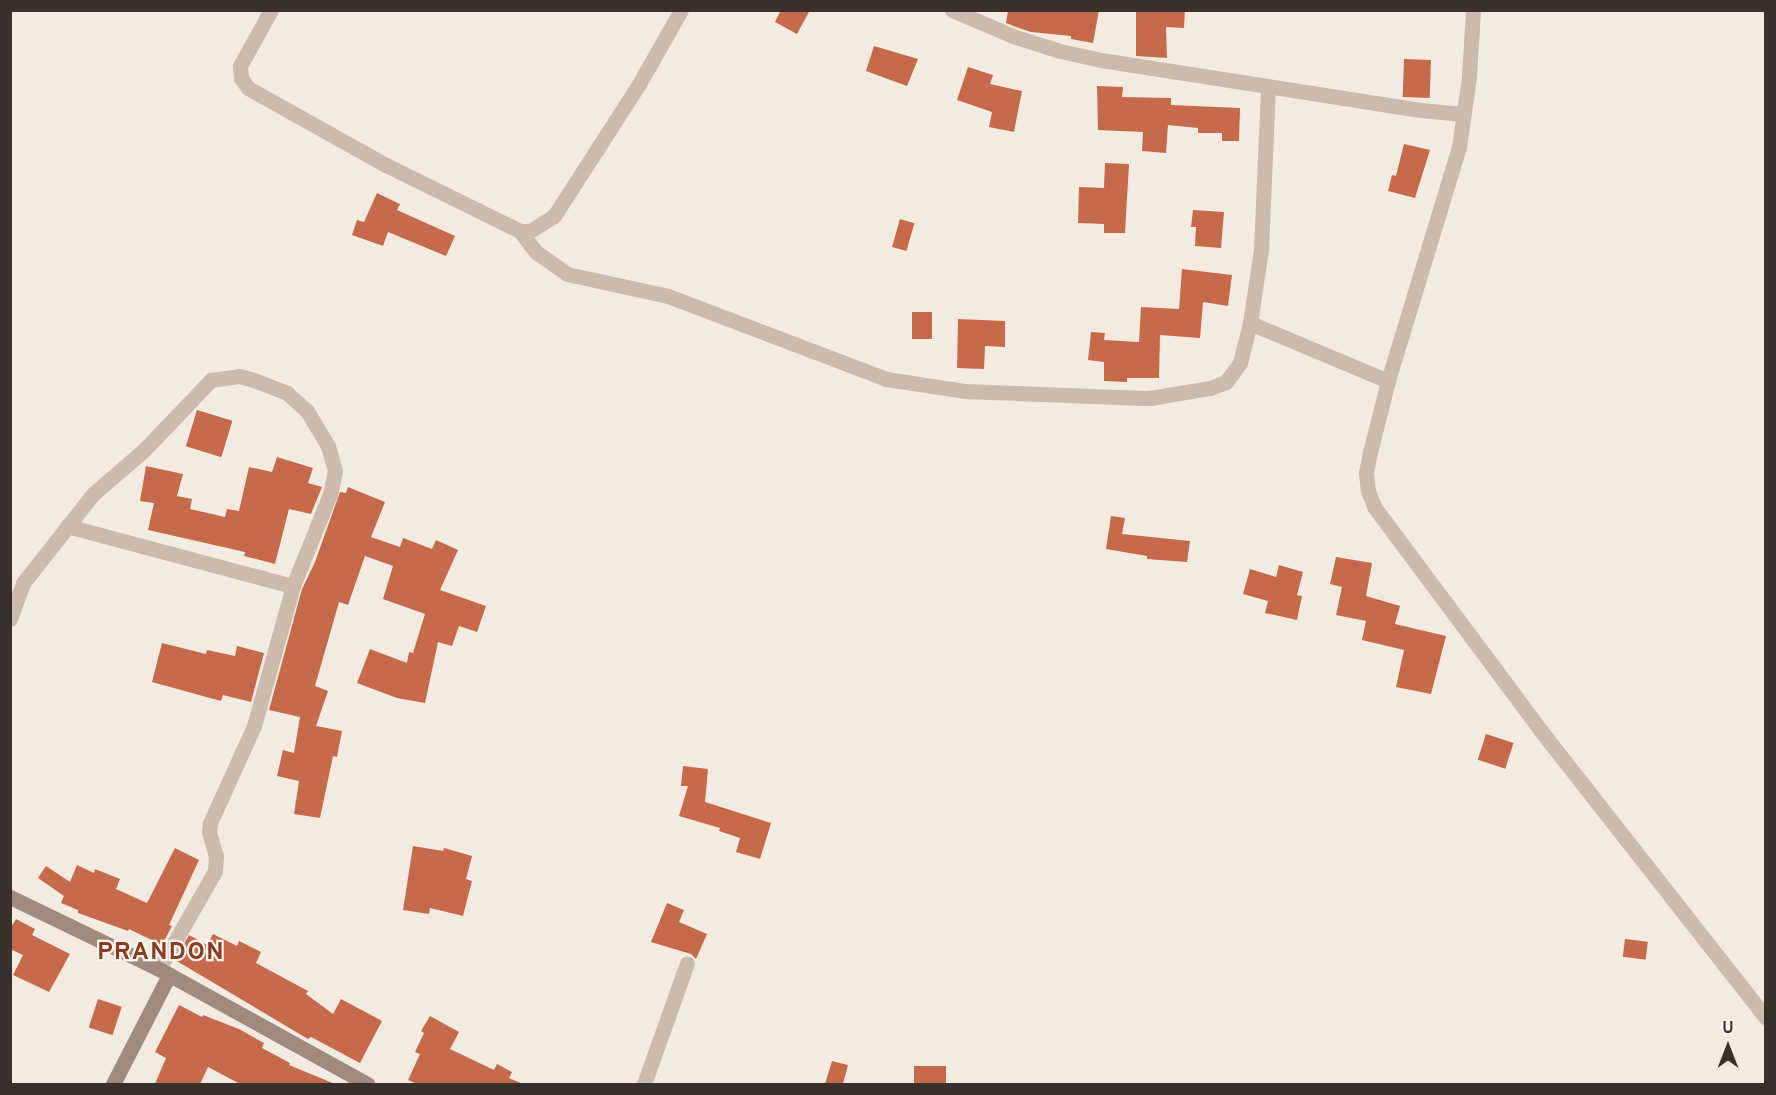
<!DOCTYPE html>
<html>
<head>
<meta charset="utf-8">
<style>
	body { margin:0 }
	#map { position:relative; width:1776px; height:1095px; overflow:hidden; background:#f3eae0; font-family:Overpass,sans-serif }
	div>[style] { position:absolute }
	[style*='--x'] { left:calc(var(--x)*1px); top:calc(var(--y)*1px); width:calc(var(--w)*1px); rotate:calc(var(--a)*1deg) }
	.building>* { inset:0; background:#c66a4c; transform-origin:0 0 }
	.minor>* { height:15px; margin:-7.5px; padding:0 7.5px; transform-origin:7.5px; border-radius:7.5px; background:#ccbaac }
	.secondary>* { height:15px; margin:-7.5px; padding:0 7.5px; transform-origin:7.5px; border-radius:7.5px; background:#a08a7d }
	span { translate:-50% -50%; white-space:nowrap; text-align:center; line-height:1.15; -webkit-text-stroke:4.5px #fbf4ed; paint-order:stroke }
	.district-label { font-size:24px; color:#893c24; font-weight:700; letter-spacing:1.5px }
	.frame { position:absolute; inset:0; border:12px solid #3a302b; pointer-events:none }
	.north { position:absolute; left:1698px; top:1017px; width:60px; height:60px; -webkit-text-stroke:4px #fbf4ed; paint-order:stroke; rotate:0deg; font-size:16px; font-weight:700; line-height:24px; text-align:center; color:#3a302b }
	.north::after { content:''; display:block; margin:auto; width:21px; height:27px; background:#3a302b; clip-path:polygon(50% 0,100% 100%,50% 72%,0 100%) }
</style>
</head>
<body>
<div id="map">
	<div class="building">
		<div style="clip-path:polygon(781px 10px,810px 10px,797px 34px,775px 22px)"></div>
		<div style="clip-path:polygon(1008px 10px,1099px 10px,1093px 43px,1071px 39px,1071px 36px,1031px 32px,1016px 27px,1006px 23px)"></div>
		<div style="clip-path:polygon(1136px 10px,1185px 10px,1184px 28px,1166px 27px,1167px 58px,1136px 56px)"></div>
		<div style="clip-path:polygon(874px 46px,918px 59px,907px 86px,866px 71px)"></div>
		<div style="left:1404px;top:59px;width:27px;height:38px;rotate:2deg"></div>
		<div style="clip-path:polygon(968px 67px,993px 75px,990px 84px,1022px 91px,1014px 132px,989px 127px,992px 112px,957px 100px)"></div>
		<div style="clip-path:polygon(1097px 86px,1123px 87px,1122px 97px,1171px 98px,1171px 105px,1240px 108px,1239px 141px,1222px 141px,1222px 133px,1198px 133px,1198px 128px,1168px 125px,1166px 153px,1142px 151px,1143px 132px,1098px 130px)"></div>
		<div style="clip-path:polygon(1404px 144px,1430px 150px,1415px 198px,1388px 191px,1392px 175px,1396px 176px)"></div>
		<div style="clip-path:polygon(1105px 163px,1129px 164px,1125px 233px,1104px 233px,1104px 224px,1078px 223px,1079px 187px,1104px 188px)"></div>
		<div style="clip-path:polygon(377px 193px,400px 204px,397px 210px,455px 236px,446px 256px,388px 232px,383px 246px,352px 235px,357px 220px,364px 222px)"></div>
		<div style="clip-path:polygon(1193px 210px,1224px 212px,1221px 248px,1195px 246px,1196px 227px,1191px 227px)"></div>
		<div style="left:900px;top:219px;width:15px;height:29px;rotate:16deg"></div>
		<div style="clip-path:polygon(1182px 269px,1232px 275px,1228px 306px,1203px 302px,1200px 338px,1160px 335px,1159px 378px,1127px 378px,1127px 382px,1104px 381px,1104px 362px,1088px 360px,1091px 332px,1105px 333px,1104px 340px,1139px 342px,1141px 307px,1179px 309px)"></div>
		<div style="left:912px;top:312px;width:20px;height:27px"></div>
		<div style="clip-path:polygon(958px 319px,1005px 321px,1005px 347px,985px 346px,984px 369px,957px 368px)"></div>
		<div style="left:197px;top:410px;width:37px;height:38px;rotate:17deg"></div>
		<div style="clip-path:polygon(277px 457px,313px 468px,308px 483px,322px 487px,311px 514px,289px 509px,275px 564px,244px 556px,245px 552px,148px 530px,154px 503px,140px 501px,146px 466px,183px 474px,177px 496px,192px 499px,190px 509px,225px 517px,227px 509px,239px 511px,249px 467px,272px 472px)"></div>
		<div style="clip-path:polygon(348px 487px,385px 502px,371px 537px,400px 547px,403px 538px,432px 549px,436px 540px,458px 550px,440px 590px,486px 606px,477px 632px,459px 626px,452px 646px,438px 642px,425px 703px,397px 698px,357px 683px,370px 649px,407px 663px,409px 652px,413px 653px,425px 614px,383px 599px,393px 566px,365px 556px,348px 605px,339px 602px,315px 686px,328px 691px,316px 726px,342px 731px,337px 757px,333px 756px,320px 818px,294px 814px,299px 781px,277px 776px,283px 750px,294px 753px,300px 717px,269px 710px,302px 589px,315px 562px,340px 492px,346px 493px)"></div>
		<div style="clip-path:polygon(1111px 516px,1125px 518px,1122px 534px,1190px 541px,1187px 562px,1147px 559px,1147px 556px,1106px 549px)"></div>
		<div style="clip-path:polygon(1336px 557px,1372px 563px,1366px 596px,1400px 606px,1395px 624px,1446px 636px,1431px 694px,1396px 687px,1404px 650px,1362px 640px,1366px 621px,1336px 615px,1342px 587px,1330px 584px)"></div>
		<div style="clip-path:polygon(1279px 565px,1303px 572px,1297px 595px,1302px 596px,1297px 620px,1265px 613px,1268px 601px,1243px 594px,1250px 569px,1276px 577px)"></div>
		<div style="clip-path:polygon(162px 643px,206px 654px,207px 650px,235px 656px,237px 646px,264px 653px,251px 702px,223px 695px,221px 701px,152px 682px)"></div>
		<div style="left:1486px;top:734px;width:29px;height:27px;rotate:18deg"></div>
		<div style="clip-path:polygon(683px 766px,708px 769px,705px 802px,771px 823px,760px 859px,736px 852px,740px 838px,719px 831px,720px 828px,679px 816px,688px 786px,681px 786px)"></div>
		<div style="clip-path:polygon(413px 846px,443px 851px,444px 848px,472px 856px,466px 879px,472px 881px,463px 916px,430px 908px,429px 914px,403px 910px)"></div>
		<div style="clip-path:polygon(175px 848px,199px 860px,169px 925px,172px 926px,162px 945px,129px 929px,128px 931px,78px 913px,78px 910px,61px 903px,64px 896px,38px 878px,46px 866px,70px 882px,77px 865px,94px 873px,95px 869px,120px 879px,116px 889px,147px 903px)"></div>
		<div style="clip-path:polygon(667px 903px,684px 910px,679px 922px,707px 934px,696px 959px,691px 954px,651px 942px)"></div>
		<div style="clip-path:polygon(16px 919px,35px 929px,32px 935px,70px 954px,49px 992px,13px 975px,23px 955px,10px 949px,10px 929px)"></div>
		<div style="clip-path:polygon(213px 934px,237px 946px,239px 941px,261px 952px,256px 963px,308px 991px,306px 994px,333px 1014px,341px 999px,382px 1021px,360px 1063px,311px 1037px,308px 1039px,175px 960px,189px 935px,207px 945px)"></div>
		<div style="left:1625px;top:939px;width:23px;height:18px;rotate:7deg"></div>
		<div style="left:98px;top:999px;width:25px;height:30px;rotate:18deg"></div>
		<div style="clip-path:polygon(179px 1005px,202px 1017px,203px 1015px,239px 1029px,264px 1043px,262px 1048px,290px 1063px,289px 1065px,335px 1084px,240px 1084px,208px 1067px,200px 1084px,155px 1084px,166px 1058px,155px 1052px)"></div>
		<div style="clip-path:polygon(430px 1016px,459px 1032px,450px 1049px,494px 1070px,497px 1064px,512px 1072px,509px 1078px,523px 1084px,417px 1084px,408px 1080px,420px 1054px,415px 1052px,424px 1033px,421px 1031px)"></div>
		<div style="clip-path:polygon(832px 1061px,848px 1065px,843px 1084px,825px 1084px)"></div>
		<div style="left:914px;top:1066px;width:32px;height:18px"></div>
	</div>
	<div class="minor">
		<div style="--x:271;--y:10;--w:64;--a:119"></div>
		<div style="--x:240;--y:66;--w:12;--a:85"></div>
		<div style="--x:241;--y:78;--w:12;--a:55"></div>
		<div style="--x:248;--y:88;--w:158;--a:29.2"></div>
		<div style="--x:386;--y:165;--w:149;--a:26.2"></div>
		<div style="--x:520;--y:231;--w:10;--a:0"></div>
		<div style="--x:530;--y:231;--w:28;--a:-32"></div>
		<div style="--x:554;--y:216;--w:157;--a:-57.2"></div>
		<div style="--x:639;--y:84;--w:85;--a:-60.4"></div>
		<div style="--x:952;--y:10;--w:66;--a:23.1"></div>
		<div style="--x:1013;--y:36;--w:49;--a:17.7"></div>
		<div style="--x:1060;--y:51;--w:42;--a:12.4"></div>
		<div style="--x:1101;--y:60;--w:323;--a:8.9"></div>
		<div style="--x:1420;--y:110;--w:44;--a:5.2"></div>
		<div style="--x:1473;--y:10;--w:67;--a:93.4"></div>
		<div style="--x:1469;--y:77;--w:71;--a:98.1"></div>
		<div style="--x:1459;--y:147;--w:245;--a:106.9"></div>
		<div style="--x:1388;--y:381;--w:73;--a:104.2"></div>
		<div style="--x:1370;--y:452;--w:21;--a:101"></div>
		<div style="--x:1366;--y:473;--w:18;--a:84"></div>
		<div style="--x:1368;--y:491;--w:18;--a:68"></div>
		<div style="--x:1375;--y:508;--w:278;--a:53.3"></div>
		<div style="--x:1541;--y:731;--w:365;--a:51.9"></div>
		<div style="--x:520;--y:231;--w:26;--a:53"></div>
		<div style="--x:536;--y:252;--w:38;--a:35"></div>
		<div style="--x:567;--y:274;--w:103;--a:12.3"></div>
		<div style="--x:668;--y:296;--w:233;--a:20.8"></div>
		<div style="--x:886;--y:379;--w:79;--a:8.7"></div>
		<div style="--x:964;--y:391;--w:186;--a:2.2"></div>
		<div style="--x:1150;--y:398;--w:61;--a:-9.5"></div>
		<div style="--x:1210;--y:388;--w:17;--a:-21"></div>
		<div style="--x:1226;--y:382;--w:24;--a:-54"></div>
		<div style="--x:1240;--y:363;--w:41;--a:-76"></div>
		<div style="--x:1250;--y:323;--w:75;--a:-81.5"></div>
		<div style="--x:1261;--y:249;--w:162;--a:-87.5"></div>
		<div style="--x:1250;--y:323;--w:150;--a:22.8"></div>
		<div style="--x:67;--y:526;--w:234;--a:14.9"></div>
		<div style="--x:10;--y:619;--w:38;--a:-70"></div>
		<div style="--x:23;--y:583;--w:113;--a:-51.8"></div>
		<div style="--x:93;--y:494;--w:67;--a:-40.8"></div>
		<div style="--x:144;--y:450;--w:97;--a:-46.3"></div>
		<div style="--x:211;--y:380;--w:28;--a:-8"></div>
		<div style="--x:239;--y:376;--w:12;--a:14"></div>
		<div style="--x:251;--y:379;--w:39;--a:21"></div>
		<div style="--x:287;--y:393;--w:27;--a:42"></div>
		<div style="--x:307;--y:411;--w:41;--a:59"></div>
		<div style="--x:328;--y:446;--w:26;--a:74"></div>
		<div style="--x:335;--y:471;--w:24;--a:102"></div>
		<div style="--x:330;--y:494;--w:99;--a:111.9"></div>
		<div style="--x:293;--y:586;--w:145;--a:105.6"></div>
		<div style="--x:254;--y:726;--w:107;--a:114.4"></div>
		<div style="--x:210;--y:823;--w:9;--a:96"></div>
		<div style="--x:209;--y:832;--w:25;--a:74"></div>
		<div style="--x:216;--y:856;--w:15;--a:94"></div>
		<div style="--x:215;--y:871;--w:113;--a:119.7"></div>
		<div style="--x:644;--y:1084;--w:128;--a:-70.4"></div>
	</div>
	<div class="secondary">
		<div style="--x:10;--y:897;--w:165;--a:25.8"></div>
		<div style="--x:159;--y:969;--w:238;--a:28.9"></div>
		<div style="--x:113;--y:1084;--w:123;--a:-62.8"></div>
	</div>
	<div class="district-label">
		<span style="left:161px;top:954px">PRANDON</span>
	</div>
	<div class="frame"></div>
	<div class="north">U</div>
</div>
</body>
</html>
